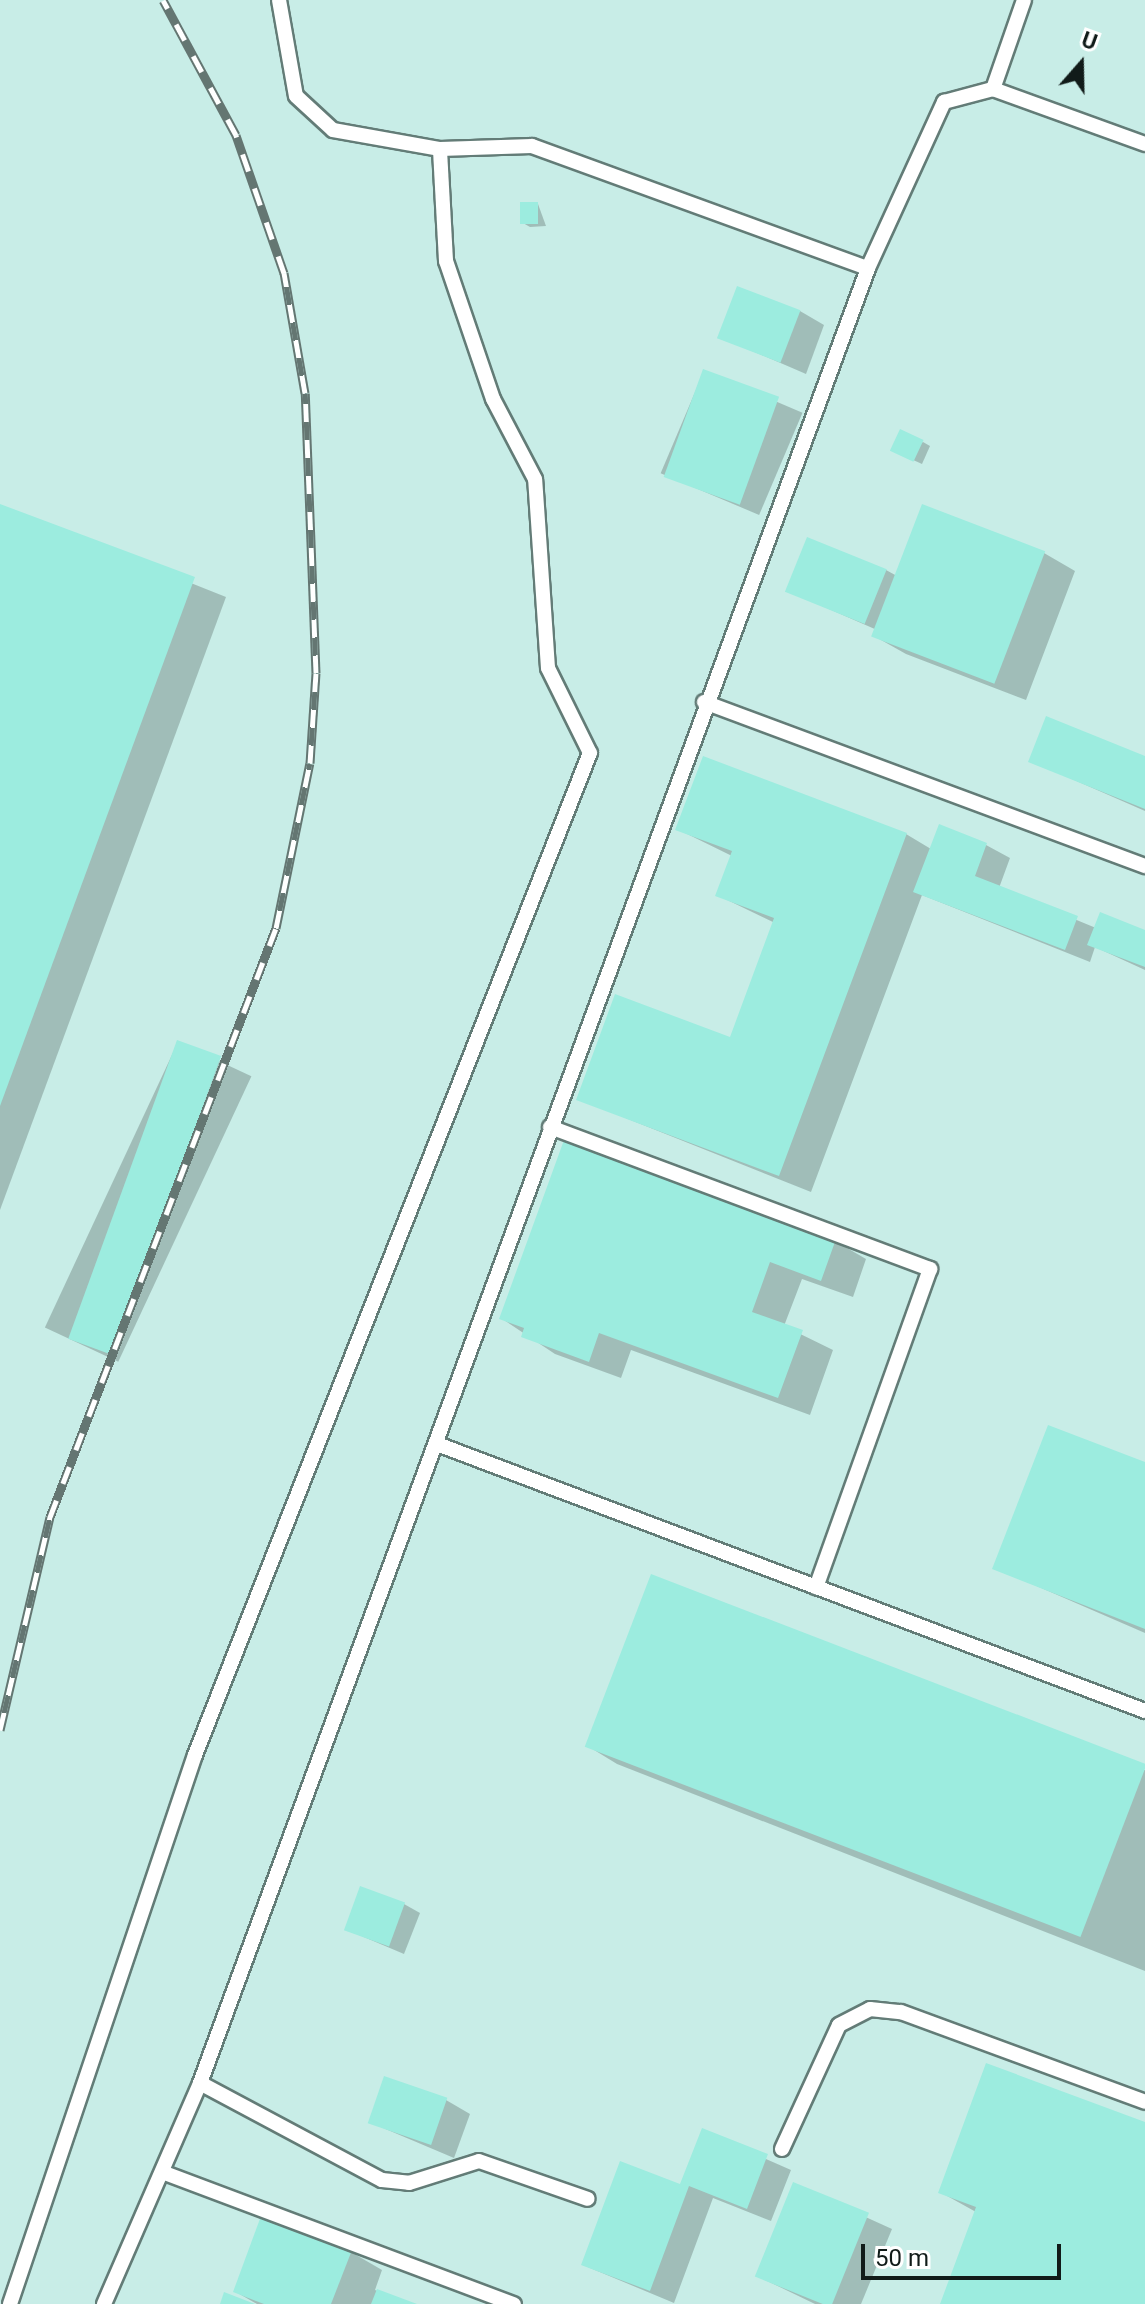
<!DOCTYPE html>
<html>
<head>
<meta charset="utf-8">
<style>
	body { margin:0 }
	#map { position:relative; width:1145px; height:2304px; overflow:hidden; background:#defaf5; font-family:Roboto,sans-serif }
	div>[style] { position:absolute }
	[style*='--x'] { left:calc(var(--x)*1px); top:calc(var(--y)*1px); width:calc(var(--w)*1px); rotate:calc(var(--a)*1deg) }
	.built>* { inset:0; background:#c8ede7; transform-origin:0 0 }
	.shadow>* { inset:0; background:#0003; transform-origin:0 0 }
	.building>* { inset:0; background:#9cecdf; transform-origin:0 0 }
	.roads { filter:drop-shadow(2px 0 #637c77) drop-shadow(-2px 0 #637c77) drop-shadow(0 2px #637c77) drop-shadow(0 -2px #637c77) }
	.lane>* { height:14px; margin:-7px; padding:0 7px; transform-origin:7px; border-radius:7px; background:#fff }
	.rail>* { height:9px; margin-top:-4.5px; transform-origin:0; background:repeating-linear-gradient(90deg,#fff 0 18px,#647672 0 36px); box-sizing:border-box; border-block:2px solid #647672 }
	span { translate:-50% -50%; white-space:nowrap; text-align:center; line-height:1.15; -webkit-text-stroke:6px #fff; paint-order:stroke }
	.north { position:absolute; left:1041px; top:24px; width:80px; height:80px; -webkit-text-stroke:6px #fff; paint-order:stroke; rotate:20deg; font-size:22px; font-weight:700; line-height:32px; text-align:center; color:#111b19 }
	.north::after { content:''; display:block; margin:auto; width:28px; height:36px; background:#111b19; clip-path:polygon(50% 0,100% 100%,50% 72%,0 100%) }
	.scale { position:absolute; left:861px; top:2244px; width:200px; height:36px; box-sizing:border-box; border:4px solid #111b19; border-top:0; padding-left:10px; font-size:24px; line-height:28px; white-space:nowrap; color:#111b19; -webkit-text-stroke:6px #fff; paint-order:stroke }
</style>
</head>
<body>
<div id="map">
	<div class="built">
		<div style="left:0;top:0;width:1145px;height:2304px"></div>
	</div>
	<div class="shadow">
		<div style="clip-path:polygon(538px 204px,546px 226px,530px 227px,523px 223px)"></div>
		<div style="clip-path:polygon(800px 311px,824px 325px,806px 374px,720px 337px)"></div>
		<div style="left:704px;top:371px;width:107px;height:111px;rotate:23deg"></div>
		<div style="clip-path:polygon(923px 442px,930px 446px,922px 464px,900px 454px)"></div>
		<div style="clip-path:polygon(0 507px,226px 597px,0 1210px)"></div>
		<div style="clip-path:polygon(1044px 553px,1075px 571px,1026px 700px,906px 654px,874px 636px,877px 630px,788px 591px,886px 570px,897px 576px)"></div>
		<div style="clip-path:polygon(1145px 758px,1145px 811px,1031px 761px)"></div>
		<div style="clip-path:polygon(677px 829px,906px 834px,931px 849px,986px 845px,1010px 858px,999px 888px,1096px 928px,1145px 932px,1145px 970px,1095px 947px,1090px 962px,922px 895px,811px 1192px,578px 1099px,731px 1040px,775px 923px,717px 895px,732px 856px)"></div>
		<div style="left:178px;top:1042px;width:81px;height:315px;rotate:25deg"></div>
		<div style="clip-path:polygon(835px 1241px,866px 1259px,853px 1297px,802px 1279px,784px 1326px,833px 1350px,810px 1415px,631px 1350px,621px 1378px,555px 1354px,501px 1318px)"></div>
		<div style="clip-path:polygon(1145px 1464px,1145px 1633px,995px 1568px)"></div>
		<div style="clip-path:polygon(586px 1745px,1145px 1770px,1145px 1971px,617px 1764px)"></div>
		<div style="clip-path:polygon(404px 1904px,420px 1913px,404px 1954px,345px 1929px)"></div>
		<div style="clip-path:polygon(446px 2100px,470px 2114px,454px 2158px,369px 2122px)"></div>
		<div style="clip-path:polygon(1145px 2125px,1145px 2304px,942px 2304px,976px 2212px,940px 2192px)"></div>
		<div style="clip-path:polygon(703px 2131px,791px 2170px,771px 2221px,713px 2198px,674px 2303px,583px 2265px,681px 2186px)"></div>
		<div style="clip-path:polygon(795px 2185px,892px 2229px,861px 2304px,815px 2304px,757px 2276px)"></div>
		<div style="clip-path:polygon(351px 2252px,382px 2270px,375px 2290px,413px 2304px,257px 2304px,236px 2292px)"></div>
	</div>
	<div class="building">
		<div style="left:520px;top:202px;width:18px;height:22px"></div>
		<div style="left:737px;top:286px;width:68px;height:56px;rotate:21deg"></div>
		<div style="left:703px;top:369px;width:81px;height:115px;rotate:20deg"></div>
		<div style="left:900px;top:429px;width:26px;height:24px;rotate:25deg"></div>
		<div style="clip-path:polygon(0 504px,195px 577px,0 1106px)"></div>
		<div style="left:922px;top:504px;width:132px;height:142px;rotate:21deg"></div>
		<div style="left:807px;top:537px;width:86px;height:59px;rotate:22deg"></div>
		<div style="clip-path:polygon(1046px 716px,1145px 756px,1145px 809px,1028px 762px)"></div>
		<div style="clip-path:polygon(703px 756px,907px 833px,779px 1176px,576px 1100px,615px 994px,730px 1037px,774px 918px,715px 896px,732px 851px,675px 830px)"></div>
		<div style="clip-path:polygon(939px 824px,987px 843px,975px 876px,1078px 916px,1065px 950px,913px 892px)"></div>
		<div style="clip-path:polygon(1100px 912px,1145px 930px,1145px 967px,1087px 945px)"></div>
		<div style="left:177px;top:1040px;width:47px;height:318px;rotate:20deg"></div>
		<div style="clip-path:polygon(564px 1140px,836px 1239px,821px 1281px,770px 1262px,752px 1312px,803px 1330px,778px 1398px,599px 1333px,589px 1362px,521px 1337px,524px 1328px,499px 1319px)"></div>
		<div style="clip-path:polygon(1048px 1425px,1145px 1462px,1145px 1629px,992px 1569px)"></div>
		<div style="left:651px;top:1574px;width:531px;height:185px;rotate:21deg"></div>
		<div style="left:360px;top:1886px;width:48px;height:47px;rotate:20deg"></div>
		<div style="clip-path:polygon(986px 2063px,1145px 2122px,1145px 2304px,940px 2304px,976px 2207px,938px 2193px)"></div>
		<div style="left:384px;top:2076px;width:67px;height:50px;rotate:19deg"></div>
		<div style="clip-path:polygon(702px 2128px,768px 2154px,747px 2209px,689px 2186px,650px 2291px,581px 2265px,620px 2161px,680px 2184px)"></div>
		<div style="left:793px;top:2182px;width:82px;height:102px;rotate:22deg"></div>
		<div style="clip-path:polygon(261px 2216px,352px 2250px,331px 2304px,264px 2304px,233px 2292px)"></div>
		<div style="clip-path:polygon(377px 2289px,417px 2304px,371px 2304px)"></div>
		<div style="clip-path:polygon(224px 2292px,255px 2304px,220px 2304px)"></div>
	</div>
	<div class="roads">
		<div class="lane">
			<div style="--x:279;--y:0;--w:97;--a:80"></div>
			<div style="--x:296;--y:96;--w:50;--a:42.6"></div>
			<div style="--x:333;--y:130;--w:109;--a:10.1"></div>
			<div style="--x:440;--y:149;--w:92;--a:-1.9"></div>
			<div style="--x:532;--y:146;--w:357;--a:20"></div>
			<div style="--x:993;--y:89;--w:94;--a:-70.8"></div>
			<div style="--x:704;--y:702;--w:471;--a:20.4"></div>
			<div style="--x:550;--y:1127;--w:406;--a:20.5"></div>
			<div style="--x:930;--y:1269;--w:338;--a:109.7"></div>
			<div style="--x:437;--y:1444;--w:757;--a:20.66"></div>
			<div style="--x:200;--y:2083;--w:206;--a:28.1"></div>
			<div style="--x:382;--y:2180;--w:27;--a:6"></div>
			<div style="--x:409;--y:2183;--w:73;--a:-17.4"></div>
			<div style="--x:479;--y:2161;--w:115;--a:19.2"></div>
			<div style="--x:782;--y:2149;--w:136;--a:-65.3"></div>
			<div style="--x:839;--y:2025;--w:35;--a:-27"></div>
			<div style="--x:870;--y:2009;--w:31;--a:6"></div>
			<div style="--x:901;--y:2012;--w:260;--a:20.2"></div>
			<div style="--x:162;--y:2172;--w:376;--a:20.6"></div>
			<div style="--x:10;--y:2304;--w:579;--a:-71.38"></div>
			<div style="--x:195;--y:1755;--w:1077;--a:-68.49"></div>
			<div style="--x:590;--y:753;--w:95;--a:-116.3"></div>
			<div style="--x:548;--y:668;--w:189;--a:-93.9"></div>
			<div style="--x:535;--y:479;--w:90;--a:-117.7"></div>
			<div style="--x:493;--y:399;--w:146;--a:-108.8"></div>
			<div style="--x:446;--y:261;--w:112;--a:-93.1"></div>
			<div style="--x:104;--y:2304;--w:241;--a:-66.5"></div>
			<div style="--x:200;--y:2083;--w:1934;--a:-69.79"></div>
			<div style="--x:868;--y:268;--w:183;--a:-65.4"></div>
			<div style="--x:944;--y:102;--w:51;--a:-14.9"></div>
			<div style="--x:993;--y:89;--w:162;--a:19.9"></div>
		</div>
	</div>
	<div class="rail">
		<div style="--x:0;--y:1730;--w:219;--a:-76.8"></div>
		<div style="--x:50;--y:1517;--w:631;--a:-69.01"></div>
		<div style="--x:276;--y:928;--w:168;--a:-78.4"></div>
		<div style="--x:310;--y:763;--w:90;--a:-86.2"></div>
		<div style="--x:316;--y:673;--w:280;--a:-92.2"></div>
		<div style="--x:305;--y:393;--w:122;--a:-99.9"></div>
		<div style="--x:284;--y:273;--w:146;--a:-109.2"></div>
		<div style="--x:236;--y:135;--w:153;--a:-118.4"></div>
	</div>
	<div class="north">U</div>
	<div class="scale">50 m</div>
</div>
</body>
</html>
